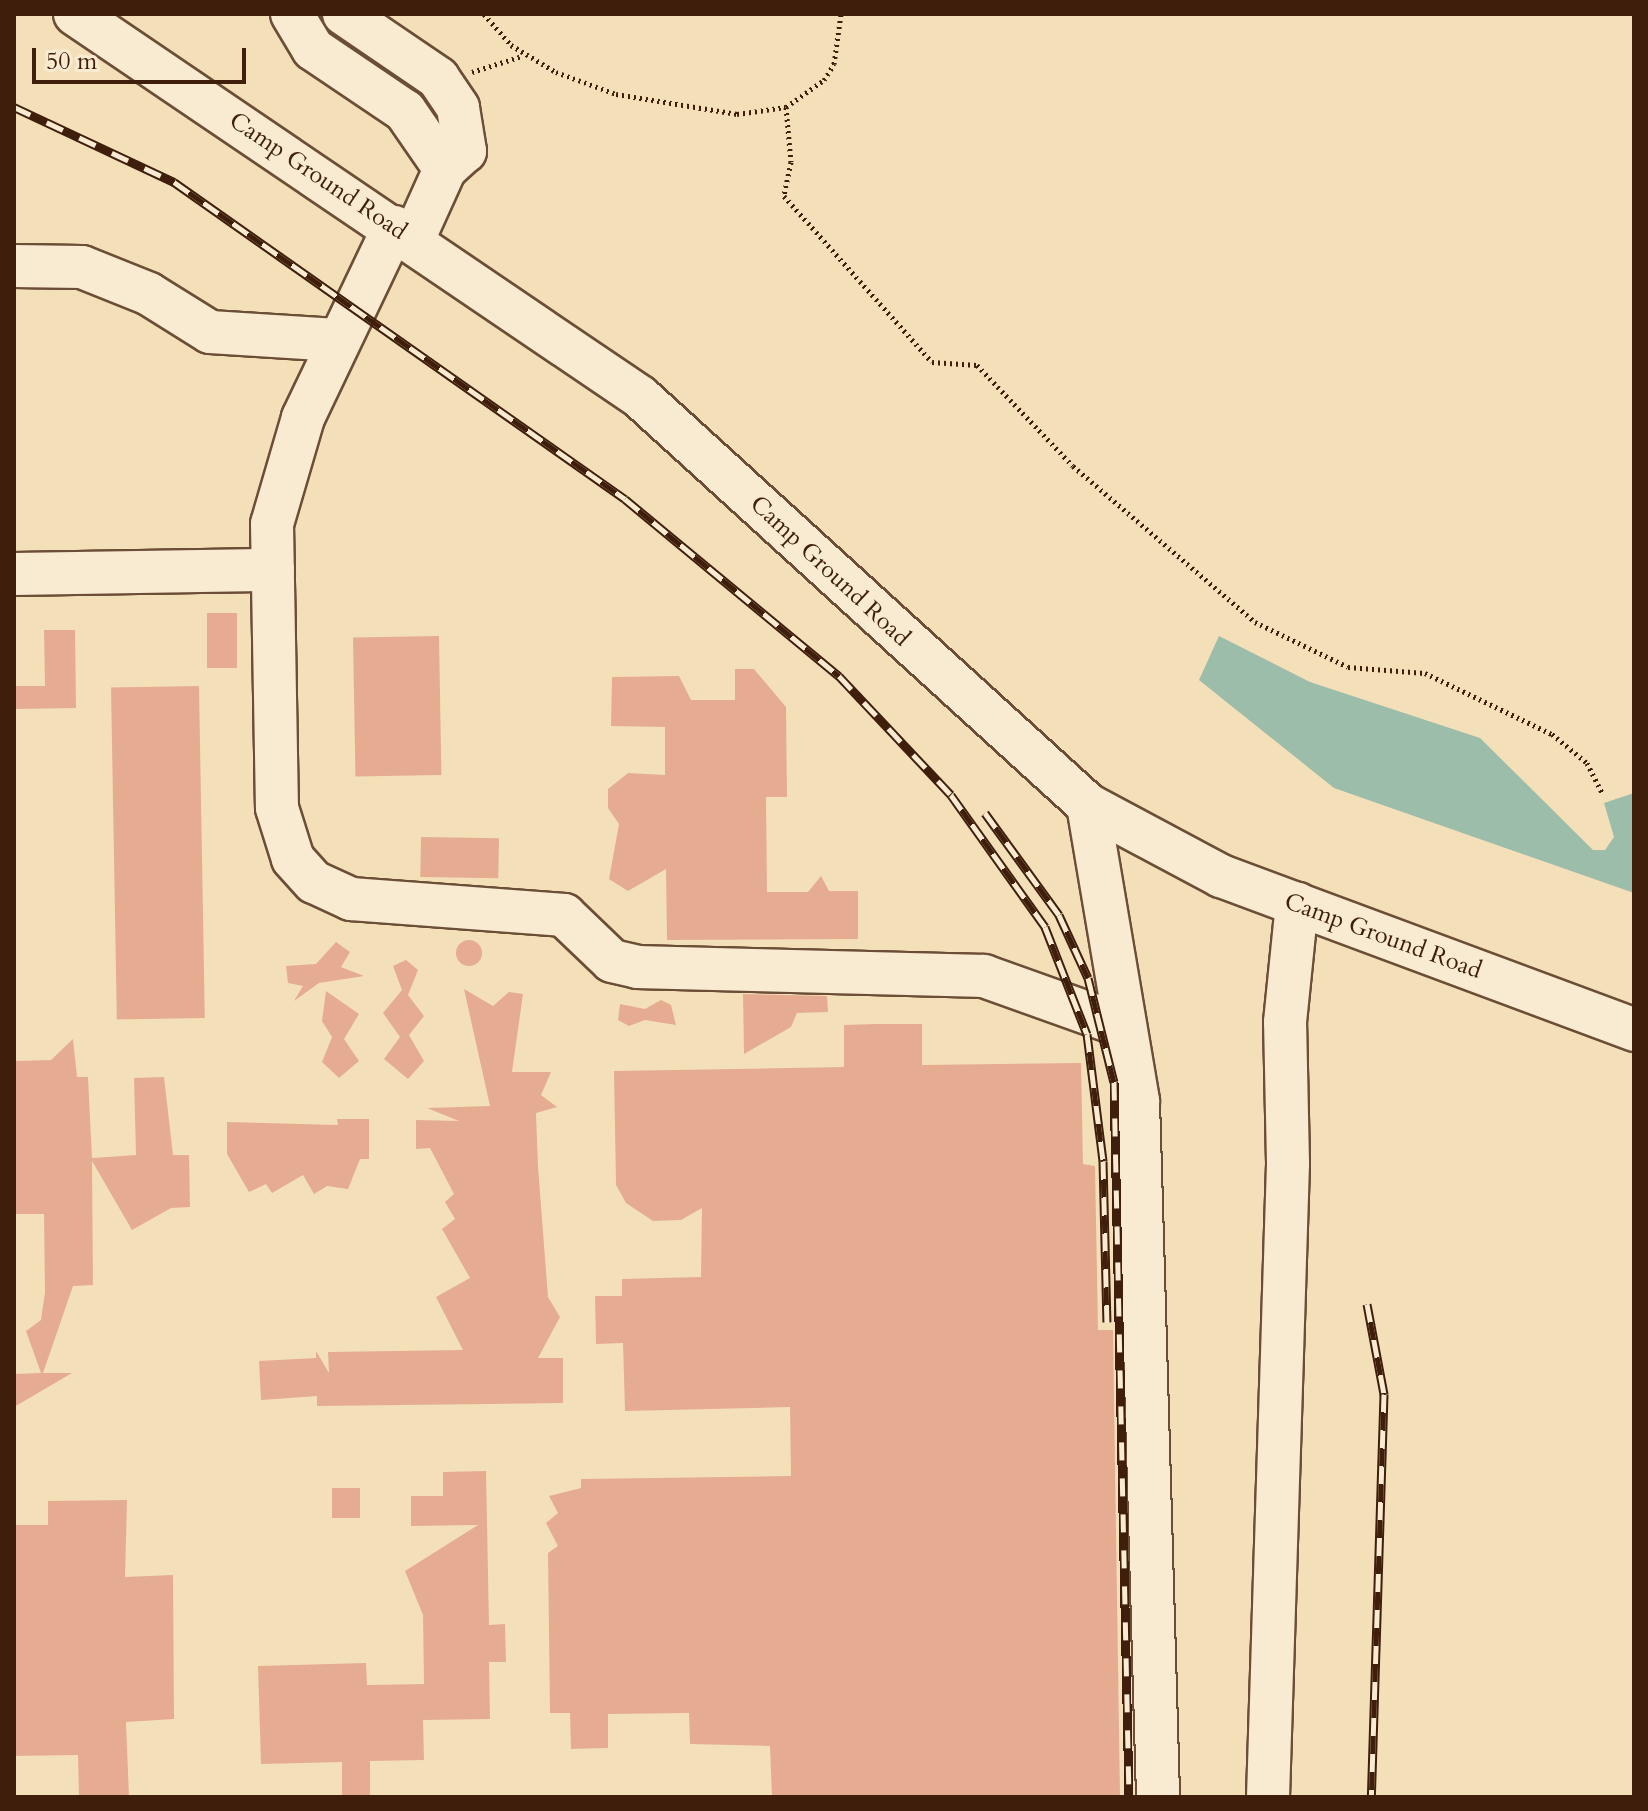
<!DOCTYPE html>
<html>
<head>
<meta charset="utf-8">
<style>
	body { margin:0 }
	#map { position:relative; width:1648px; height:1811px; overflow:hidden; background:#f4e0b8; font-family:Cardo,serif }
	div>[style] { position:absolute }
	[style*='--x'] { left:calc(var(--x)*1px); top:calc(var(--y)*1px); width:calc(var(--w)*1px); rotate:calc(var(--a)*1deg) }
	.water>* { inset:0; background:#9cbdaa }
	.building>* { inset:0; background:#e5ac92; transform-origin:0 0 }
	.round { border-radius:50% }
	.path>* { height:5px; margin-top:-2.5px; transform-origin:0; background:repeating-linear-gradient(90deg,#3f1e0c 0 2px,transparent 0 6px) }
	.roads { filter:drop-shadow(2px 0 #6c4e37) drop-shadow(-2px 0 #6c4e37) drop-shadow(0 2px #6c4e37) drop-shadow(0 -2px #6c4e37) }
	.minor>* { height:42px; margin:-21px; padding:0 21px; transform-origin:21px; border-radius:21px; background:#f8ebd1 }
	.rail>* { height:9px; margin-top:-4.5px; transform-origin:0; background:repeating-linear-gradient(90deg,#f8ebd1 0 18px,#3f1e0c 0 36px); box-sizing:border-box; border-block:2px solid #3f1e0c }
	span { translate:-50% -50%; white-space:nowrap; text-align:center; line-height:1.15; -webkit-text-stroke:8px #f8ebd1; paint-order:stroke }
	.street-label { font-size:24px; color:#3f1e0c }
	.frame { position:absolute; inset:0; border:16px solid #3f1e0c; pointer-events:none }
	.scale { position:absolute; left:32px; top:48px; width:214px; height:36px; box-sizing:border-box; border:4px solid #3f1e0c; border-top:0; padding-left:10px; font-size:24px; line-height:28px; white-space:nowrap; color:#3f1e0c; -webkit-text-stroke:6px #f8ebd1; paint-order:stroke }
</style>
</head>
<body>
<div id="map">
	<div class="water">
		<div style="clip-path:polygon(1219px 636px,1310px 682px,1480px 738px,1593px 850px,1605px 850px,1614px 837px,1604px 803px,1634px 793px,1634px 893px,1334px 788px,1199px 680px)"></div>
	</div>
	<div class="building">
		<div style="left:237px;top:613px;width:55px;height:30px;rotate:90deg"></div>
		<div style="clip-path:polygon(44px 630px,75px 630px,76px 708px,14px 709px,14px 686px,45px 686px)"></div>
		<div style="left:439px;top:636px;width:139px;height:86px;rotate:89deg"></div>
		<div style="clip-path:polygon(735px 669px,754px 669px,786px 707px,787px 797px,766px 797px,767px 892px,808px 892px,821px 876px,829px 891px,858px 891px,858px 939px,667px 940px,666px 869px,628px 891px,609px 879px,619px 824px,608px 808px,608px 789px,628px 773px,665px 775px,665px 727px,611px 726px,612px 677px,679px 676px,691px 700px,735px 700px)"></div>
		<div style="left:199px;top:686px;width:332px;height:88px;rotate:89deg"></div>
		<div style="left:421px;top:837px;width:78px;height:40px;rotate:1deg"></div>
		<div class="round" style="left:456px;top:940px;width:26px;height:26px"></div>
		<div style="clip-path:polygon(336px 942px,350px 952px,341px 967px,364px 976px,319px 983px,294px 1001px,303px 986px,288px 983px,286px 966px,316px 964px)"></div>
		<div style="clip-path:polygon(406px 960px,418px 970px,408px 995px,424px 1016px,409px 1035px,424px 1061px,408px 1079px,384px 1059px,400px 1037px,383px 1013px,402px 990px,393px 966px)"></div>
		<div style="clip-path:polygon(464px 989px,493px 1006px,509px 992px,523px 994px,512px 1072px,551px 1072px,541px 1095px,557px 1107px,536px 1113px,538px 1167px,548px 1297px,560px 1317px,538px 1358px,563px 1358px,563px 1403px,317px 1406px,317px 1396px,261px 1400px,259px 1361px,316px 1358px,316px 1351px,329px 1373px,328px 1352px,463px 1350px,436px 1297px,470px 1278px,442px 1229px,455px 1219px,445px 1202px,454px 1194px,430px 1148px,416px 1149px,416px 1120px,459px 1121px,427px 1108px,490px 1106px)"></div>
		<div style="clip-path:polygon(326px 991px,359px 1014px,344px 1039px,359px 1061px,339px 1078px,322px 1062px,332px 1037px,322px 1021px)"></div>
		<div style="clip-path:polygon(743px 994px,827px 996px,828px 1012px,797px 1013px,791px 1027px,744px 1054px)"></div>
		<div style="clip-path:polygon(661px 1000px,671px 1005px,676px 1025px,645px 1020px,629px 1026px,618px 1020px,620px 1004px,645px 1009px)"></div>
		<div style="clip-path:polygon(875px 1024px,922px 1024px,922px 1065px,1081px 1063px,1083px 1164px,1095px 1166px,1098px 1330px,1113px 1330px,1120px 1797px,772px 1797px,770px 1746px,690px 1744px,689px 1713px,608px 1714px,608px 1748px,571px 1749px,570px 1713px,550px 1713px,548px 1553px,558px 1546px,546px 1523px,558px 1513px,549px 1496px,581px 1488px,581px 1479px,791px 1476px,790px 1407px,625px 1411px,623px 1343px,596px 1344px,595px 1296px,622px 1296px,622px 1279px,701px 1277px,702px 1208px,681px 1220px,653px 1221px,626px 1203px,616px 1185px,614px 1071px,844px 1067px,844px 1025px)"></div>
		<div style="clip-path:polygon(73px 1039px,77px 1077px,88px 1077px,92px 1158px,136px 1155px,134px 1078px,164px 1077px,173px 1155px,189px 1155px,190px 1207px,171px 1208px,132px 1230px,92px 1161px,93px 1285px,73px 1286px,43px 1373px,72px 1373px,14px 1407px,14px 1374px,41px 1373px,26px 1331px,41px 1320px,45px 1292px,44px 1214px,14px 1214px,14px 1061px,51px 1060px)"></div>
		<div style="clip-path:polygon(337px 1119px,369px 1119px,369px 1159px,360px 1159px,348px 1189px,327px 1186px,314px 1194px,303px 1175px,272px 1193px,266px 1184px,249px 1192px,227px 1154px,227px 1122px,338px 1125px)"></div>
		<div style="clip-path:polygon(486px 1471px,489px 1625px,505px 1624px,506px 1662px,489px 1662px,490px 1719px,423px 1720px,424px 1760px,370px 1761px,370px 1797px,342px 1797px,342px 1762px,261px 1764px,258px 1666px,366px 1663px,367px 1685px,424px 1684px,423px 1615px,405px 1571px,478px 1525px,411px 1526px,411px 1496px,443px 1496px,443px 1472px)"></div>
		<div style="left:332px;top:1488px;width:28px;height:30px"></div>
		<div style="clip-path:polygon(127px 1500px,125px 1577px,173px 1575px,174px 1719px,126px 1722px,129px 1797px,79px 1797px,78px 1755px,14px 1756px,14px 1525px,48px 1525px,48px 1501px)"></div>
	</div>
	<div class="path">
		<div style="--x:484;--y:14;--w:41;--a:48.9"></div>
		<div style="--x:511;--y:45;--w:52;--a:31"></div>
		<div style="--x:556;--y:72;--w:64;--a:20.1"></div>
		<div style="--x:616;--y:94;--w:123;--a:9.4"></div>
		<div style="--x:737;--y:114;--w:49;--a:-8.1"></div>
		<div style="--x:786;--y:107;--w:47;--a:-35.4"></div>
		<div style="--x:824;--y:80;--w:19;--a:-58"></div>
		<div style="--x:834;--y:64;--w:50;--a:-82"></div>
		<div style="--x:472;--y:72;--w:52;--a:-17.7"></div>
		<div style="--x:786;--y:107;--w:55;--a:84.8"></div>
		<div style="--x:791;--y:162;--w:35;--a:102"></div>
		<div style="--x:784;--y:196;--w:222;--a:48.3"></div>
		<div style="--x:932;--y:362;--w:45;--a:3.8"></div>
		<div style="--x:977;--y:365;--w:139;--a:46.5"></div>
		<div style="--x:1073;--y:466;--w:240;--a:40.6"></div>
		<div style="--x:1255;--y:622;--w:103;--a:25.8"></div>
		<div style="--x:1348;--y:667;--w:77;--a:4.5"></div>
		<div style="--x:1425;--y:673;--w:141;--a:25.7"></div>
		<div style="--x:1552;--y:734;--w:45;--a:39.6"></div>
		<div style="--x:1587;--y:763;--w:34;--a:63"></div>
	</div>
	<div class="roads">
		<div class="minor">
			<div style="--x:75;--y:14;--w:683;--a:34.13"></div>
			<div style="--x:640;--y:397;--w:606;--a:42.32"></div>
			<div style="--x:1088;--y:805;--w:151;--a:28.1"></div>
			<div style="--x:1221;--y:876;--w:441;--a:20.4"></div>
			<div style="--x:292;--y:14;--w:41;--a:59"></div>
			<div style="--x:313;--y:49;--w:111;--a:34"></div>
			<div style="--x:405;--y:111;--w:70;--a:55.4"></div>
			<div style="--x:344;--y:14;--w:114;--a:34.2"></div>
			<div style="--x:438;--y:78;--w:36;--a:56"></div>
			<div style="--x:458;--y:108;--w:44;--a:80.8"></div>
			<div style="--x:465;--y:151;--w:27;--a:138"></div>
			<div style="--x:445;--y:169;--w:78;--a:114.3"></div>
			<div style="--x:394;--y:227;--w:212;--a:115.5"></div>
			<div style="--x:303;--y:418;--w:110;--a:106.3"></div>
			<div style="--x:272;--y:524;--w:284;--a:89"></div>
			<div style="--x:277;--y:808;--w:53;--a:72.6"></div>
			<div style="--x:293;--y:859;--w:31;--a:48"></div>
			<div style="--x:314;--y:882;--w:41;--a:24.7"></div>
			<div style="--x:351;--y:899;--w:214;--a:4.3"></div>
			<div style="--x:564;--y:915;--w:66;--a:43.8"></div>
			<div style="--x:612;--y:961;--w:27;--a:13"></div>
			<div style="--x:638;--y:967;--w:346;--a:1.5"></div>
			<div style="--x:984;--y:976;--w:149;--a:19.7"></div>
			<div style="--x:14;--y:266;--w:68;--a:0.8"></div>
			<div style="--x:82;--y:267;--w:72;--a:21.9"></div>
			<div style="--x:149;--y:294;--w:72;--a:31.9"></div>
			<div style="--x:210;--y:332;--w:127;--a:3.6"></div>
			<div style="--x:14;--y:574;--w:259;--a:-0.9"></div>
			<div style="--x:1088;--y:805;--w:300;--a:80.4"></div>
			<div style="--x:1138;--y:1101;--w:696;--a:88.35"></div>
			<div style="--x:1268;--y:1797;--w:634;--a:-88.19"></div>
			<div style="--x:1288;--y:1163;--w:141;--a:-91.2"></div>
			<div style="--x:1285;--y:1022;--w:119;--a:-84.2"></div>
		</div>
	</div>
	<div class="rail">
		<div style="--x:14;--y:107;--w:177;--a:25.1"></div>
		<div style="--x:174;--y:182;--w:551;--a:35.1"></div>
		<div style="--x:625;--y:499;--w:278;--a:39.6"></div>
		<div style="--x:839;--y:676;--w:163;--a:46.7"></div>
		<div style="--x:951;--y:795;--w:162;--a:54.5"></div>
		<div style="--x:1045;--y:927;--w:115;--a:68.6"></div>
		<div style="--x:1087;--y:1034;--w:128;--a:82.8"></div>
		<div style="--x:1103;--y:1161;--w:161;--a:88.6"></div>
		<div style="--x:985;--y:813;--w:126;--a:54"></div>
		<div style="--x:1059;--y:915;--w:69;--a:65.3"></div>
		<div style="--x:1088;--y:978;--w:107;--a:76"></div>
		<div style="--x:1114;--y:1082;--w:715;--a:88.8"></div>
		<div style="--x:1367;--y:1304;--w:92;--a:79.3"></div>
		<div style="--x:1384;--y:1394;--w:403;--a:91.8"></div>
	</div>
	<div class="street-label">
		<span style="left:318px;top:176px;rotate:34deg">Camp Ground Road</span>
		<span style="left:830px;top:571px;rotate:43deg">Camp Ground Road</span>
		<span style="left:1383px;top:936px;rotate:20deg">Camp Ground Road</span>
	</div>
	<div class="frame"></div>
	<div class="scale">50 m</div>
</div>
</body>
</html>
